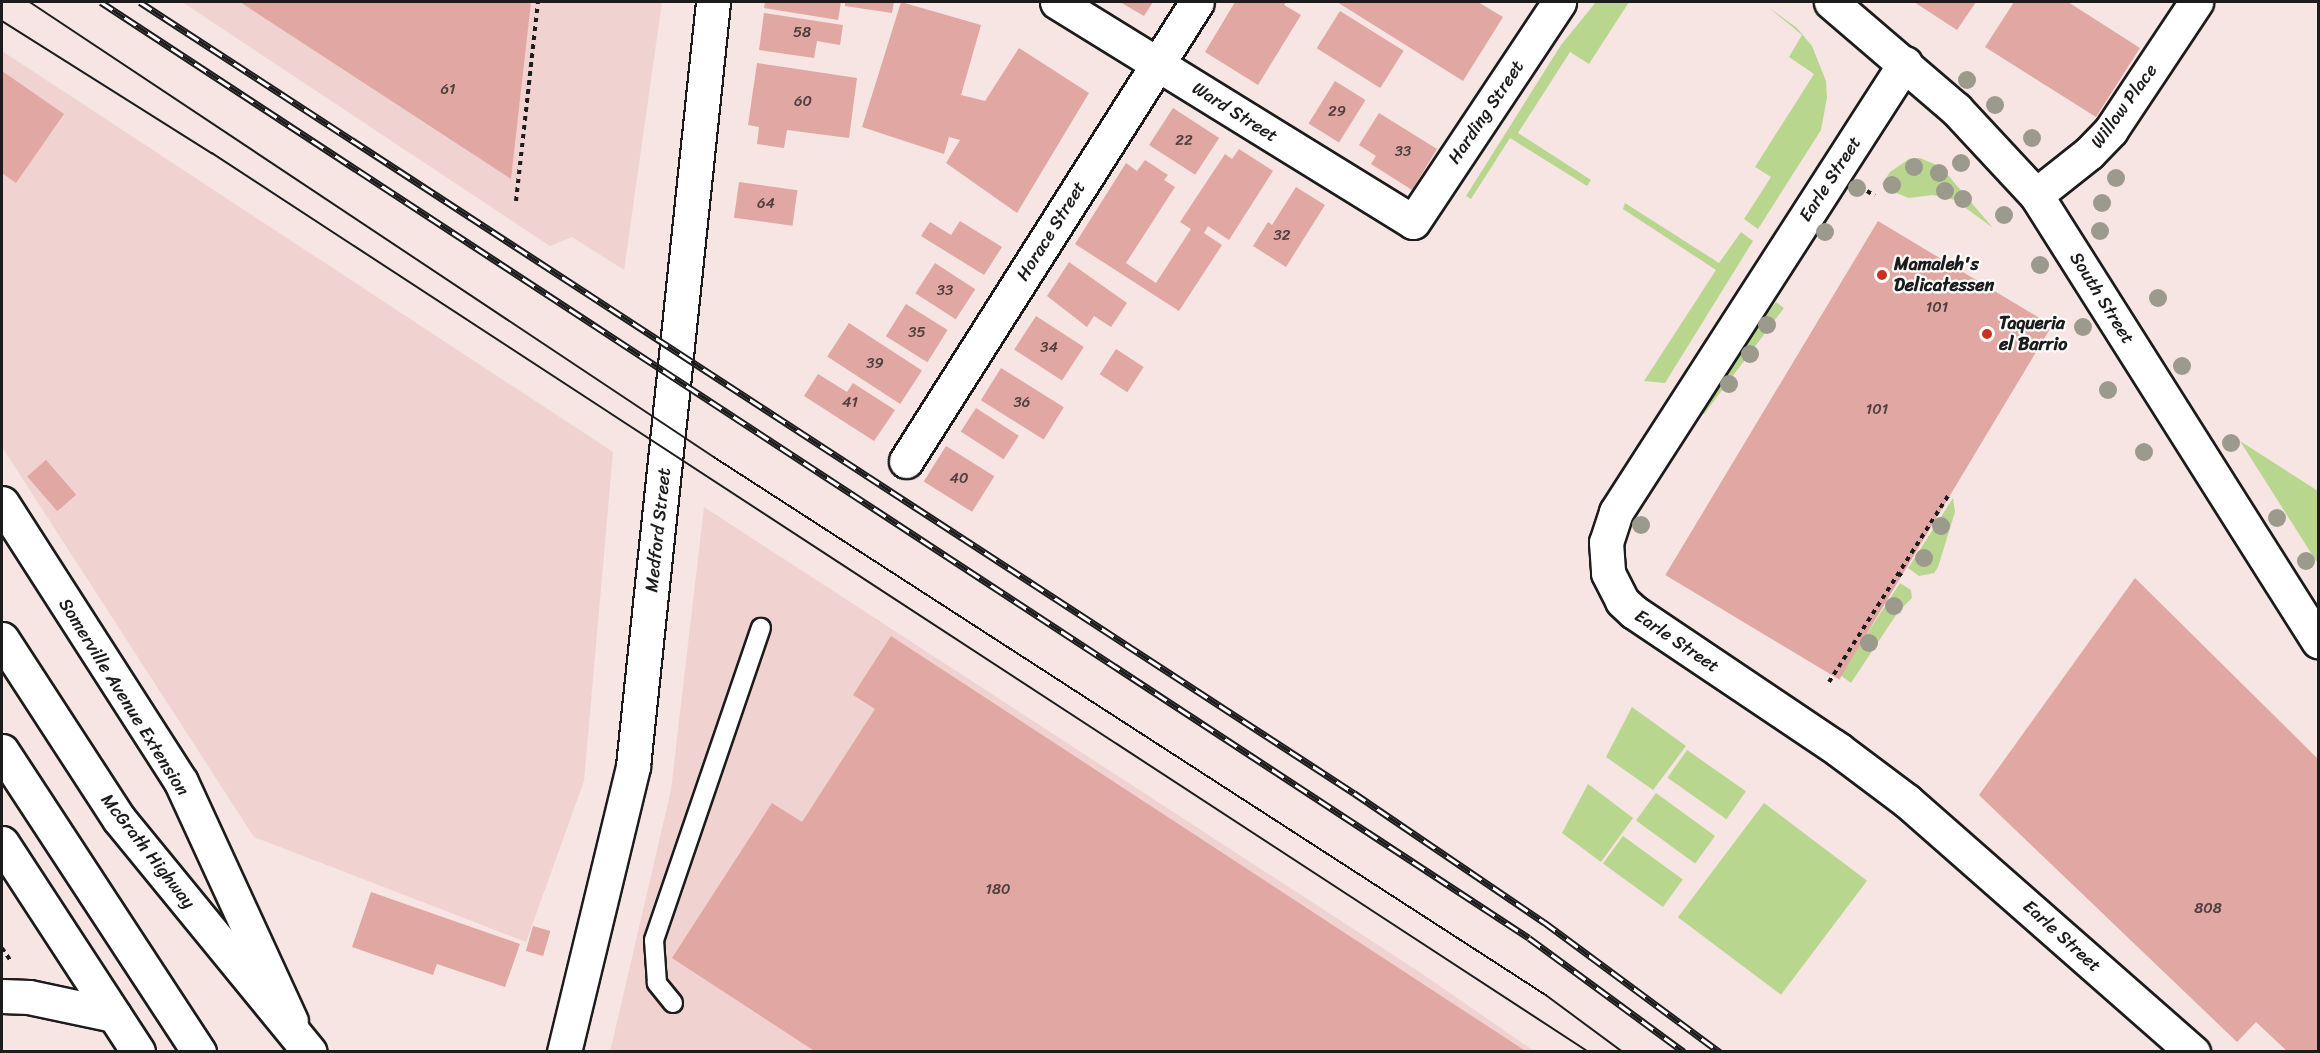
<!DOCTYPE html>
<html>
<head>
<meta charset="utf-8">
<style>
	body { margin:0 }
	#map { position:relative; width:2320px; height:1053px; overflow:hidden; background:#f6e5e3; font-family:Sriracha,sans-serif }
	div>[style] { position:absolute }
	[style*='--x'] { left:calc(var(--x)*1px); top:calc(var(--y)*1px); width:calc(var(--w)*1px); rotate:calc(var(--a)*1deg) }
	.built>* { inset:0; background:#f0d2d0 }
	.green>* { inset:0; background:#b9d68e; transform-origin:0 0 }
	.building>* { inset:0; background:#e1a7a2; transform-origin:0 0 }
	.path>* { height:4px; margin-top:-2px; transform-origin:0; background:repeating-linear-gradient(90deg,#1c1c1c 0 4.5px,transparent 0 9px) }
	.roads { filter:drop-shadow(2px 0 #1c1c1c) drop-shadow(-2px 0 #1c1c1c) drop-shadow(0 2px #1c1c1c) drop-shadow(0 -2px #1c1c1c) }
	.service>* { height:18px; margin:-9px; padding:0 9px; transform-origin:9px; border-radius:9px; background:#fff }
	.minor>* { height:33px; margin:-16.5px; padding:0 16.5px; transform-origin:16.5px; border-radius:16.5px; background:#fff }
	.secondary>* { height:33px; margin:-16.5px; padding:0 16.5px; transform-origin:16.5px; border-radius:16.5px; background:#fff }
	.primary>* { height:33px; margin:-16.5px; padding:0 16.5px; transform-origin:16.5px; border-radius:16.5px; background:#fff }
	.trunk>* { height:33px; margin:-16.5px; padding:0 16.5px; transform-origin:16.5px; border-radius:16.5px; background:#fff }
	.tram>* { height:1.5px; margin:-0.75px; padding:0 0.75px; transform-origin:0.75px; border-radius:0.75px; background:#1c1c1c }
	.rail>* { height:7px; margin-top:-3.5px; transform-origin:0; background:repeating-linear-gradient(90deg,#fff 0 14px,#1c1c1c 0 28px); box-sizing:border-box; border-block:2px solid #1c1c1c }
	.trees>* { width:18px; height:18px; margin:-9px; border-radius:50%; background:#9c9a8c }
	.dots>* { width:16px; height:16px; translate:-50% -50%; box-sizing:border-box; border:3px solid #fff; border-radius:50% }
	span { translate:-50% -50%; white-space:nowrap; text-align:center; line-height:1.15; -webkit-text-stroke:4.5px #fff; paint-order:stroke }
	.number-label { font-size:15px; color:#4d3f3e }
	.number-label span { -webkit-text-stroke-width:0 }
	.street-label { font-size:18px; color:#1c1c1c }
	.poi-label { font-size:18px; color:#1c1c1c; font-weight:700 }
	.left { translate:0 -50%; text-align:left }
	.frame { position:absolute; inset:0; border:3px solid #1c1c1c; pointer-events:none }
</style>
</head>
<body>
<div id="map">
	<div class="built">
		<div style="clip-path:polygon(182px 2px,662px 2px,624px 270px,572px 237px,550px 246px)"></div>
		<div style="clip-path:polygon(2px 51px,613px 452px,584px 781px,526px 942px,254px 837px,2px 447px)"></div>
		<div style="clip-path:polygon(704px 507px,1421px 973px,1534px 1051px,610px 1052px,671px 790px)"></div>
	</div>
	<div class="green">
		<div style="clip-path:polygon(1596px 2px,1629px 2px,1589px 64px,1570px 52px,1518px 133px,1591px 180px,1587px 186px,1510px 138px,1471px 199px,1466px 196px,1561px 45px)"></div>
		<div style="clip-path:polygon(1768px 7px,1797px 28px,1812px 46px,1826px 81px,1827px 98px,1821px 130px,1758px 229px,1744px 219px,1771px 177px,1755px 167px,1814px 74px,1789px 57px,1802px 35px)"></div>
		<div style="clip-path:polygon(1920px 158px,1941px 167px,1993px 228px,1955px 200px,1933px 195px,1909px 198px,1886px 189px,1882px 184px,1890px 172px,1909px 159px)"></div>
		<div style="clip-path:polygon(1625px 203px,1719px 263px,1741px 232px,1753px 241px,1665px 383px,1644px 381px,1716px 270px,1623px 209px)"></div>
		<div style="left:1776px;top:302px;width:10px;height:133px;rotate:37deg"></div>
		<div style="clip-path:polygon(2240px 441px,2318px 491px,2318px 564px)"></div>
		<div style="clip-path:polygon(1953px 498px,1955px 512px,1938px 567px,1934px 573px,1919px 576px,1908px 568px)"></div>
		<div style="clip-path:polygon(1900px 583px,1911px 590px,1912px 598px,1898px 612px,1851px 683px,1840px 675px)"></div>
		<div style="clip-path:polygon(1632px 707px,1686px 746px,1653px 790px,1606px 757px)"></div>
		<div style="left:1687px;top:750px;width:72px;height:34px;rotate:35deg"></div>
		<div style="clip-path:polygon(1588px 784px,1633px 818px,1601px 862px,1562px 833px)"></div>
		<div style="left:1656px;top:793px;width:73px;height:34px;rotate:36deg"></div>
		<div style="left:1764px;top:803px;width:129px;height:143px;rotate:37deg"></div>
		<div style="left:1623px;top:836px;width:74px;height:34px;rotate:36deg"></div>
	</div>
	<div class="building">
		<div style="clip-path:polygon(240px 2px,531px 2px,511px 179px)"></div>
		<div style="clip-path:polygon(765px 2px,841px 2px,838px 20px,764px 8px)"></div>
		<div style="clip-path:polygon(845px 2px,894px 2px,892px 13px,845px 6px)"></div>
		<div style="clip-path:polygon(901px 2px,981px 25px,961px 95px,985px 101px,1019px 48px,1089px 93px,1017px 213px,946px 163px,960px 140px,949px 137px,944px 154px,862px 127px)"></div>
		<div style="clip-path:polygon(1120px 2px,1153px 2px,1144px 16px)"></div>
		<div style="clip-path:polygon(1235px 2px,1286px 2px,1284px 5px,1301px 15px,1258px 85px,1205px 52px)"></div>
		<div style="clip-path:polygon(1337px 2px,1478px 2px,1503px 17px,1463px 81px)"></div>
		<div style="clip-path:polygon(1914px 2px,1976px 2px,1957px 30px)"></div>
		<div style="clip-path:polygon(2014px 2px,2068px 2px,2140px 48px,2096px 117px,1985px 47px)"></div>
		<div style="left:1340px;top:11px;width:75px;height:44px;rotate:32deg"></div>
		<div style="clip-path:polygon(764px 13px,843px 25px,840px 45px,817px 41px,814px 58px,759px 50px)"></div>
		<div style="clip-path:polygon(757px 63px,857px 78px,849px 138px,787px 130px,784px 148px,757px 144px,759px 127px,748px 125px)"></div>
		<div style="clip-path:polygon(2px 71px,64px 114px,16px 183px,2px 173px)"></div>
		<div style="left:1335px;top:81px;width:36px;height:50px;rotate:32deg"></div>
		<div style="left:1173px;top:108px;width:55px;height:44px;rotate:33deg"></div>
		<div style="clip-path:polygon(1379px 113px,1437px 149px,1412px 190px,1371px 164px,1376px 156px,1359px 145px)"></div>
		<div style="clip-path:polygon(1239px 149px,1273px 171px,1229px 240px,1208px 226px,1204px 233px,1222px 245px,1179px 311px,1075px 244px,1126px 163px,1137px 171px,1145px 160px,1168px 175px,1164px 180px,1175px 187px,1126px 263px,1156px 283px,1191px 229px,1180px 222px,1225px 154px,1232px 159px)"></div>
		<div style="left:739px;top:182px;width:59px;height:36px;rotate:8deg"></div>
		<div style="clip-path:polygon(1296px 187px,1325px 205px,1286px 267px,1253px 246px,1268px 222px,1272px 225px)"></div>
		<div style="clip-path:polygon(960px 221px,1002px 247px,984px 275px,921px 236px,930px 222px,951px 235px)"></div>
		<div style="left:1878px;top:221px;width:203px;height:413px;rotate:31deg"></div>
		<div style="clip-path:polygon(1069px 262px,1127px 303px,1111px 327px,1094px 316px,1087px 327px,1047px 296px)"></div>
		<div style="left:935px;top:263px;width:48px;height:36px;rotate:33deg"></div>
		<div style="left:906px;top:304px;width:49px;height:38px;rotate:32deg"></div>
		<div style="left:1036px;top:316px;width:57px;height:40px;rotate:33deg"></div>
		<div style="left:849px;top:323px;width:87px;height:40px;rotate:33deg"></div>
		<div style="left:1116px;top:349px;width:33px;height:30px;rotate:33deg"></div>
		<div style="left:1001px;top:368px;width:74px;height:38px;rotate:32deg"></div>
		<div style="clip-path:polygon(818px 374px,847px 392px,853px 383px,895px 410px,874px 441px,804px 396px)"></div>
		<div style="left:976px;top:408px;width:51px;height:28px;rotate:33deg"></div>
		<div style="left:946px;top:446px;width:57px;height:42px;rotate:32deg"></div>
		<div style="left:46px;top:460px;width:46px;height:25px;rotate:49deg"></div>
		<div style="clip-path:polygon(2135px 578px,2318px 759px,2318px 1052px,2288px 1052px,2256px 1022px,2237px 1042px,1979px 795px)"></div>
		<div style="clip-path:polygon(891px 636px,1527px 1052px,816px 1052px,672px 958px,772px 803px,802px 822px,875px 709px,853px 695px)"></div>
		<div style="clip-path:polygon(371px 892px,520px 944px,505px 987px,437px 964px,433px 975px,352px 947px)"></div>
		<div style="left:533px;top:926px;width:18px;height:26px;rotate:16deg"></div>
	</div>
	<div class="path">
		<div style="--x:1867;--y:191;--w:9;--a:32"></div>
		<div style="--x:516;--y:201;--w:200;--a:-83.7"></div>
		<div style="--x:1898;--y:573;--w:6;--a:39"></div>
		<div style="--x:1829;--y:682;--w:221;--a:-57.4"></div>
		<div style="--x:2;--y:948;--w:14;--a:56"></div>
	</div>
	<div class="roads">
		<div class="service">
			<div style="--x:673;--y:1003;--w:26;--a:-129"></div>
			<div style="--x:657;--y:983;--w:43;--a:-94"></div>
			<div style="--x:654;--y:940;--w:330;--a:-71.1"></div>
		</div>
		<div class="minor">
			<div style="--x:1057;--y:2;--w:418;--a:31.7"></div>
			<div style="--x:1413;--y:222;--w:264;--a:-56.4"></div>
			<div style="--x:1831;--y:2;--w:165;--a:40.6"></div>
			<div style="--x:1956;--y:109;--w:117;--a:47.1"></div>
			<div style="--x:2036;--y:195;--w:528;--a:57.7"></div>
			<div style="--x:1905;--y:63;--w:534;--a:122.77"></div>
			<div style="--x:1616;--y:512;--w:32;--a:108"></div>
			<div style="--x:1606;--y:542;--w:31;--a:86"></div>
			<div style="--x:1608;--y:573;--w:31;--a:63"></div>
			<div style="--x:1622;--y:601;--w:16;--a:43"></div>
			<div style="--x:1634;--y:612;--w:247;--a:33.9"></div>
			<div style="--x:1839;--y:750;--w:85;--a:36.9"></div>
			<div style="--x:1907;--y:801;--w:381;--a:41.3"></div>
			<div style="--x:2036;--y:195;--w:68;--a:-38.4"></div>
			<div style="--x:2089;--y:153;--w:32;--a:-46"></div>
			<div style="--x:2111;--y:130;--w:154;--a:-56.4"></div>
			<div style="--x:906;--y:461;--w:543;--a:-57.63"></div>
			<div style="--x:2;--y:503;--w:331;--a:57.3"></div>
			<div style="--x:181;--y:782;--w:263;--a:65.3"></div>
			<div style="--x:2;--y:996;--w:27;--a:2"></div>
			<div style="--x:29;--y:997;--w:87;--a:12"></div>
		</div>
		<div class="secondary">
			<div style="--x:564;--y:1052;--w:294;--a:-76.4"></div>
			<div style="--x:633;--y:766;--w:768;--a:-84.02"></div>
		</div>
		<div class="primary">
			<div style="--x:2;--y:639;--w:215;--a:57"></div>
			<div style="--x:119;--y:819;--w:301;--a:50.7"></div>
		</div>
		<div class="trunk">
			<div style="--x:2;--y:751;--w:360;--a:56.8"></div>
			<div style="--x:2;--y:843;--w:249;--a:56.9"></div>
		</div>
	</div>
	<div class="tram">
		<div style="--x:30;--y:2;--w:822;--a:33.63"></div>
		<div style="--x:714;--y:457;--w:991;--a:32.89"></div>
		<div style="--x:1546;--y:995;--w:96;--a:36.5"></div>
		<div style="--x:2;--y:21;--w:248;--a:32.2"></div>
		<div style="--x:212;--y:153;--w:1644;--a:33.14"></div>
	</div>
	<div class="rail">
		<div style="--x:101;--y:2;--w:1707;--a:33.24"></div>
		<div style="--x:1529;--y:938;--w:192;--a:36.3"></div>
		<div style="--x:140;--y:2;--w:1449;--a:33.09"></div>
		<div style="--x:1354;--y:793;--w:230;--a:34.2"></div>
		<div style="--x:1544;--y:922;--w:219;--a:36.5"></div>
	</div>
	<div class="trees">
		<div style="left:1967px;top:80px"></div>
		<div style="left:1995px;top:105px"></div>
		<div style="left:2032px;top:138px"></div>
		<div style="left:1961px;top:163px"></div>
		<div style="left:1914px;top:167px"></div>
		<div style="left:1939px;top:173px"></div>
		<div style="left:2116px;top:178px"></div>
		<div style="left:1892px;top:185px"></div>
		<div style="left:1857px;top:188px"></div>
		<div style="left:1945px;top:191px"></div>
		<div style="left:1963px;top:199px"></div>
		<div style="left:2102px;top:203px"></div>
		<div style="left:2004px;top:215px"></div>
		<div style="left:2100px;top:231px"></div>
		<div style="left:1825px;top:232px"></div>
		<div style="left:2040px;top:265px"></div>
		<div style="left:2158px;top:298px"></div>
		<div style="left:1767px;top:325px"></div>
		<div style="left:2083px;top:327px"></div>
		<div style="left:1750px;top:354px"></div>
		<div style="left:2182px;top:366px"></div>
		<div style="left:1729px;top:384px"></div>
		<div style="left:2108px;top:390px"></div>
		<div style="left:2231px;top:443px"></div>
		<div style="left:2144px;top:452px"></div>
		<div style="left:2277px;top:518px"></div>
		<div style="left:1641px;top:525px"></div>
		<div style="left:1941px;top:526px"></div>
		<div style="left:1924px;top:558px"></div>
		<div style="left:2306px;top:561px"></div>
		<div style="left:1894px;top:606px"></div>
		<div style="left:1869px;top:643px"></div>
	</div>
	<div class="dots">
		<div style="left:1882px;top:275px;background:#c8321e"></div>
		<div style="left:1987px;top:334px;background:#c8321e"></div>
	</div>
	<div class="number-label">
		<span style="left:802px;top:33px">58</span>
		<span style="left:448px;top:90px">61</span>
		<span style="left:803px;top:102px">60</span>
		<span style="left:1337px;top:112px">29</span>
		<span style="left:1184px;top:141px">22</span>
		<span style="left:1403px;top:152px">33</span>
		<span style="left:766px;top:204px">64</span>
		<span style="left:1282px;top:236px">32</span>
		<span style="left:945px;top:291px">33</span>
		<span style="left:1937px;top:308px">101</span>
		<span style="left:917px;top:333px">35</span>
		<span style="left:1049px;top:348px">34</span>
		<span style="left:875px;top:364px">39</span>
		<span style="left:850px;top:403px">41</span>
		<span style="left:1022px;top:403px">36</span>
		<span style="left:1877px;top:410px">101</span>
		<span style="left:959px;top:479px">40</span>
		<span style="left:998px;top:890px">180</span>
		<span style="left:2208px;top:909px">808</span>
	</div>
	<div class="street-label">
		<span style="left:2124px;top:106px;rotate:-54deg">Willow Place</span>
		<span style="left:1235px;top:112px;rotate:32deg">Ward Street</span>
		<span style="left:1486px;top:112px;rotate:-56deg">Harding Street</span>
		<span style="left:1830px;top:179px;rotate:-57deg">Earle Street</span>
		<span style="left:1051px;top:231px;rotate:-58deg">Horace Street</span>
		<span style="left:2102px;top:298px;rotate:58deg">South Street</span>
		<span style="left:658px;top:530px;rotate:-84deg">Medford Street</span>
		<span style="left:1677px;top:641px;rotate:34deg">Earle Street</span>
		<span style="left:124px;top:697px;rotate:58deg">Somerville Avenue Extension</span>
		<span style="left:148px;top:851px;rotate:52deg">McGrath Highway</span>
		<span style="left:2062px;top:936px;rotate:42deg">Earle Street</span>
	</div>
	<div class="poi-label">
		<span class="left" style="left:1894px;top:275px">Mamaleh's<br>Delicatessen</span>
		<span class="left" style="left:1999px;top:334px">Taqueria<br>el Barrio</span>
	</div>
	<div class="frame"></div>
</div>
</body>
</html>
